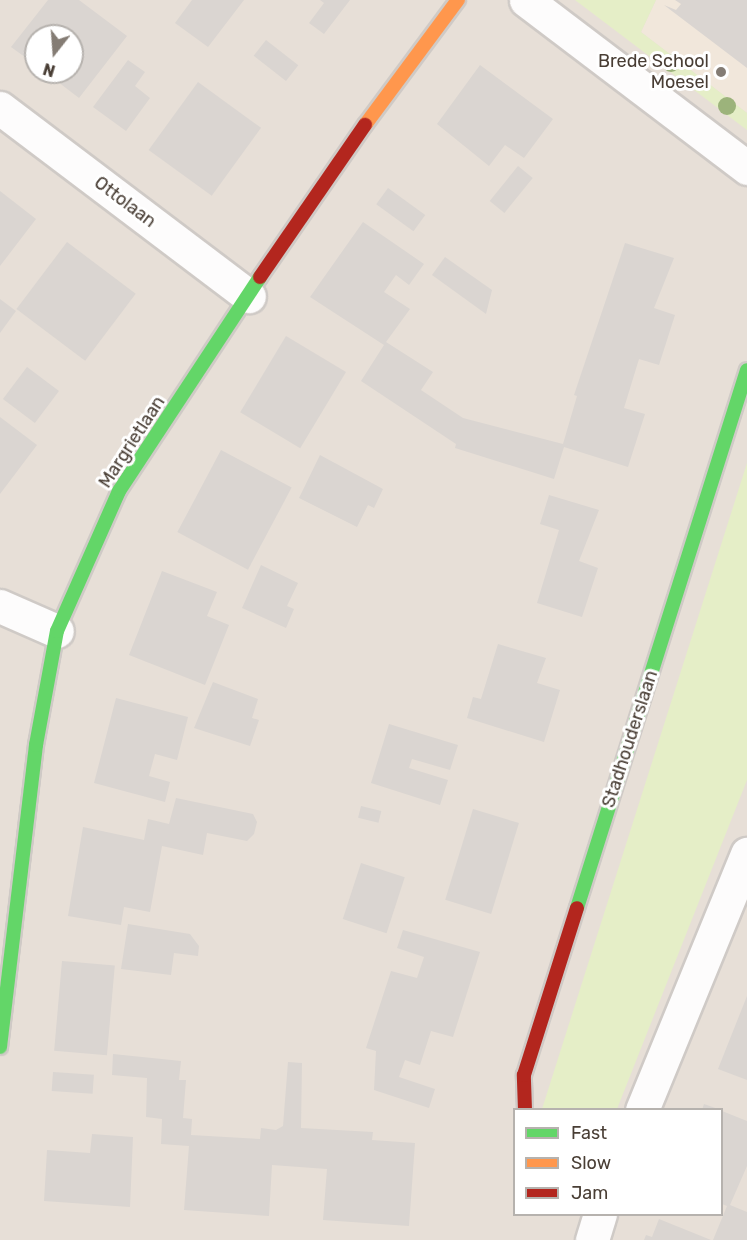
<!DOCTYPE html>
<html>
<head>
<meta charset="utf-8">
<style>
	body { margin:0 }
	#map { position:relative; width:747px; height:1240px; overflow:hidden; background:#f2eeea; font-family:Rubik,sans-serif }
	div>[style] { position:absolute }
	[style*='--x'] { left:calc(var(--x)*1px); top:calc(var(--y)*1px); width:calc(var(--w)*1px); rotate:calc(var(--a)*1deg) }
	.residential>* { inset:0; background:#e7dfd7 }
	.education>* { inset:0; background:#f1e7db }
	.green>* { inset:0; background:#e5eec7 }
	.building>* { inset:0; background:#dad5d1; transform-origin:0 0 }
	.roads { filter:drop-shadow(2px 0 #cfcac6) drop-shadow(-2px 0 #cfcac6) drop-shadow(0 2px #cfcac6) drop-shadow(0 -2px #cfcac6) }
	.street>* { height:33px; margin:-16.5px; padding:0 16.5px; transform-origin:16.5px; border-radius:16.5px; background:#fdfcfc }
	.fast>* { height:14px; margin:-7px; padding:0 7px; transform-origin:7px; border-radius:7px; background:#63d668 }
	.slow>* { height:14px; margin:-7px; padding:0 7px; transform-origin:7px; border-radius:7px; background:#ff974d }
	.jam>* { height:14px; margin:-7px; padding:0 7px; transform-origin:7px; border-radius:7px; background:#b3261e }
	.trees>* { width:18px; height:18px; margin:-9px; border-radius:50%; background:#9cb37b }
	.dots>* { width:16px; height:16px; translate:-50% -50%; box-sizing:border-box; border:3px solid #fff; border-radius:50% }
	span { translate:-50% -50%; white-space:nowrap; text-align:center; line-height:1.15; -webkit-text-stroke:6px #fff; paint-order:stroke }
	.poi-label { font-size:18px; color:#493e35 }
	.right { translate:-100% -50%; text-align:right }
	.street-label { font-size:18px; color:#493e35 }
	.legend { position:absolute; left:513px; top:1108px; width:210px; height:108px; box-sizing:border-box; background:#fff; border:2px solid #b6b2ae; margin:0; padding:8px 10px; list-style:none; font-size:18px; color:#493e35 }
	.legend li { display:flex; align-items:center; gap:12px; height:30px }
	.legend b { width:30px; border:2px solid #b6b2ae }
	.north { position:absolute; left:24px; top:24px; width:60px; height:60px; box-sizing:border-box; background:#fff; border:2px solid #b6b2ae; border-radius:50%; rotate:197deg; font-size:16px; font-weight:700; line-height:24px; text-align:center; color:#493e35 }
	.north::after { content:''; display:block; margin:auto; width:21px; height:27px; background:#847c74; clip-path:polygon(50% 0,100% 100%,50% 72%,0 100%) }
</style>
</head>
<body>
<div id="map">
	<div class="residential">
		<div style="clip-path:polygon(evenodd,0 0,747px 0,747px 1240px,0 1240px,0 0,36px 36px,72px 36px,72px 72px,36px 72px,36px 36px,0 0,514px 1110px,722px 1110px,722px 1214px,514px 1214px,514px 1110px)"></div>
	</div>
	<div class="education">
		<div style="clip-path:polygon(656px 0,747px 0,747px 113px,641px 32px)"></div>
	</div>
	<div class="green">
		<div style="clip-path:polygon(575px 0,656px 0,641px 32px,747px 113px,747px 130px)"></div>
		<div style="clip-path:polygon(747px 463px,747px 780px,617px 1109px,542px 1109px)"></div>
	</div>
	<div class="building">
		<div style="clip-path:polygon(48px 0,79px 0,127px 36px,79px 98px,45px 72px,72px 72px,72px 36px,36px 36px,36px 65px,11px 47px)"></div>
		<div style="clip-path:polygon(192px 0,244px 0,208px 47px,175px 23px)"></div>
		<div style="clip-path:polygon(320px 0,350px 0,324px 34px,309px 23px,324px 3px)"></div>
		<div style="clip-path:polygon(675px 0,747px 0,747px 68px,664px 5px,676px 10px,681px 4px)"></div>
		<div style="left:266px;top:40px;width:41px;height:20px;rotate:38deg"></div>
		<div style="clip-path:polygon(128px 60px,145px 72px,135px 86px,150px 98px,126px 131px,93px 107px)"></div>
		<div style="clip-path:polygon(480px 65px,553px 119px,524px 158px,505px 145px,489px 166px,437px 124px)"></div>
		<div style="left:198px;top:82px;width:78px;height:84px;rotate:36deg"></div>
		<div style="left:518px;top:166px;width:19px;height:45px;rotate:39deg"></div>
		<div style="left:388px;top:188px;width:46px;height:20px;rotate:36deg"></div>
		<div style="clip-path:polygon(0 191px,36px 219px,0 266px)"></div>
		<div style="clip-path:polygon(363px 222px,424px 264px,409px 285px,396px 275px,384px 292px,410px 309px,386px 342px,433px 372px,421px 390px,463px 418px,563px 444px,577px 396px,574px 395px,625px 243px,674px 258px,654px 308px,675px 315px,659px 365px,639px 359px,624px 408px,645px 414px,628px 467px,564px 447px,554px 479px,455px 448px,456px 444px,361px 381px,384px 345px,310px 297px)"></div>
		<div style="left:67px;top:242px;width:86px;height:84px;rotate:37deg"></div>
		<div style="clip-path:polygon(445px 257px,492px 290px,486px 314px,432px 275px)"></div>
		<div style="clip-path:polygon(0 299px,16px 311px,0 333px)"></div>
		<div style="left:286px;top:336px;width:70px;height:89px;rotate:31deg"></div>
		<div style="left:27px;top:367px;width:40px;height:40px;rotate:37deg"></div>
		<div style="clip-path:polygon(0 417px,37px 445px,0 494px)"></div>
		<div style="left:221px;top:450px;width:80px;height:93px;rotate:28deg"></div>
		<div style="clip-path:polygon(320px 455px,383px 489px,374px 508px,368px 505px,357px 527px,299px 498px)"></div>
		<div style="clip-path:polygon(549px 495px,599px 510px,579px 561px,598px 568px,582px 617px,537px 603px,559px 530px,540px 524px)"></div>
		<div style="clip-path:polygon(261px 565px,298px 583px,287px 606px,294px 609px,286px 628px,242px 608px)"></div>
		<div style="clip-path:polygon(162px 571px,217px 592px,207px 616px,229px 625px,205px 685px,129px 655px)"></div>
		<div style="clip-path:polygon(498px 644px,546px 658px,537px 683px,560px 690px,544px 742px,467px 718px,473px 697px,481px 699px)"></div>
		<div style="clip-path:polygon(213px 682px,258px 699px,252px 718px,259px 720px,250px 746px,194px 728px)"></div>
		<div style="clip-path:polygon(116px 698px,188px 717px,177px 760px,155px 754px,149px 776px,170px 782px,165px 802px,94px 783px)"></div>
		<div style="clip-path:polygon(389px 724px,458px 745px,450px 770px,412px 759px,409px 768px,448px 780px,440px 805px,371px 783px)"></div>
		<div style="clip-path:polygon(176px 798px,253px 814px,257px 822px,254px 834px,247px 841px,207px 833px,203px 855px,162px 846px,150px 912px,124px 907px,121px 925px,68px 916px,83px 827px,144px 840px,148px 819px,169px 824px)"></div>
		<div style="left:361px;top:806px;width:21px;height:12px;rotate:14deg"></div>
		<div style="left:473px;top:809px;width:48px;height:95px;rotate:17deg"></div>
		<div style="left:361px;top:863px;width:46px;height:59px;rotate:18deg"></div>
		<div style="clip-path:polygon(128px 924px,190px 934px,199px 946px,198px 956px,174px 953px,171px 975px,121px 969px)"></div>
		<div style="clip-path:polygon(403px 930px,480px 952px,453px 1037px,431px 1031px,420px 1065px,405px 1060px,399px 1077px,435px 1089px,429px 1108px,374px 1090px,376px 1051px,366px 1048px,391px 971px,417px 978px,424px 957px,397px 948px)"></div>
		<div style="left:62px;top:961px;width:53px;height:90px;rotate:5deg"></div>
		<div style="clip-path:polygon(747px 996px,747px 1080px,718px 1069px)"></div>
		<div style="clip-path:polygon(113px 1054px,181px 1061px,179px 1080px,186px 1080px,183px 1118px,192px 1119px,191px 1135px,260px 1139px,261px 1128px,276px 1130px,283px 1126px,288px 1062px,302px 1063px,301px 1128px,373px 1132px,372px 1140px,415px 1143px,409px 1226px,323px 1220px,327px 1169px,272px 1165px,269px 1216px,184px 1210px,189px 1146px,161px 1144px,162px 1119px,146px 1117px,147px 1078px,112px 1075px)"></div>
		<div style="left:53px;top:1072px;width:41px;height:19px;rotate:4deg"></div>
		<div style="clip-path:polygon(704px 1104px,718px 1109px,717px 1110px,702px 1110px)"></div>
		<div style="clip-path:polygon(722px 1111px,747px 1121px,747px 1166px,730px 1205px,747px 1212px,747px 1240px,713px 1240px,727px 1206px,722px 1204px)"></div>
		<div style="clip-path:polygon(92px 1134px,133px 1137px,130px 1207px,44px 1201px,47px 1150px,90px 1153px)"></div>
		<div style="clip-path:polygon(659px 1219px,711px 1240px,644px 1240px,646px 1235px,652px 1237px)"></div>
	</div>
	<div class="roads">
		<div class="street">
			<div style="--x:526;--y:0;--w:278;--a:37.2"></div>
			<div style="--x:0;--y:108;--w:312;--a:37.1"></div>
			<div style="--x:0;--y:606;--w:62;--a:23.7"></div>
			<div style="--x:642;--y:1110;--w:277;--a:-67.7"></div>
			<div style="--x:592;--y:1240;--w:27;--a:-73"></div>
		</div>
		<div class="fast">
			<div style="--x:577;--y:908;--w:564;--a:-72.46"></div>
			<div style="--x:0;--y:1047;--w:304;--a:-83.2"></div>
			<div style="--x:36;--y:745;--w:116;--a:-79.6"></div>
			<div style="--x:57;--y:631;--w:153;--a:-66.1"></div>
			<div style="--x:119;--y:491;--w:256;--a:-56.6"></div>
		</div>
		<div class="slow">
			<div style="--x:365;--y:125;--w:156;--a:-53.4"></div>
		</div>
		<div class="jam">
			<div style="--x:260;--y:277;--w:185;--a:-55.4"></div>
			<div style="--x:525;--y:1110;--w:35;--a:-92"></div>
			<div style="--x:524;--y:1075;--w:175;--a:-72.4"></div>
		</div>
	</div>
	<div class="trees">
		<div style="left:671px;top:63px"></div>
		<div style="left:727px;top:106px"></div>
	</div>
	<div class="dots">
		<div style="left:721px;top:72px;background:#847c74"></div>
	</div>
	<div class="poi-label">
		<span class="right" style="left:709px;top:72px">Brede School<br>Moesel</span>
	</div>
	<div class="street-label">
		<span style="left:125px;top:202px;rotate:37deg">Ottolaan</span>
		<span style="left:132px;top:442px;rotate:-57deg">Margrietlaan</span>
		<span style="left:630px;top:739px;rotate:-72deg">Stadhouderslaan</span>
	</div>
	<ul class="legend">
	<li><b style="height:8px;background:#63d668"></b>Fast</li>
	<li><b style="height:8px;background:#ff974d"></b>Slow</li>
	<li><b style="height:8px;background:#b3261e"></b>Jam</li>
	</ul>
	<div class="north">N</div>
</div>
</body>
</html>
